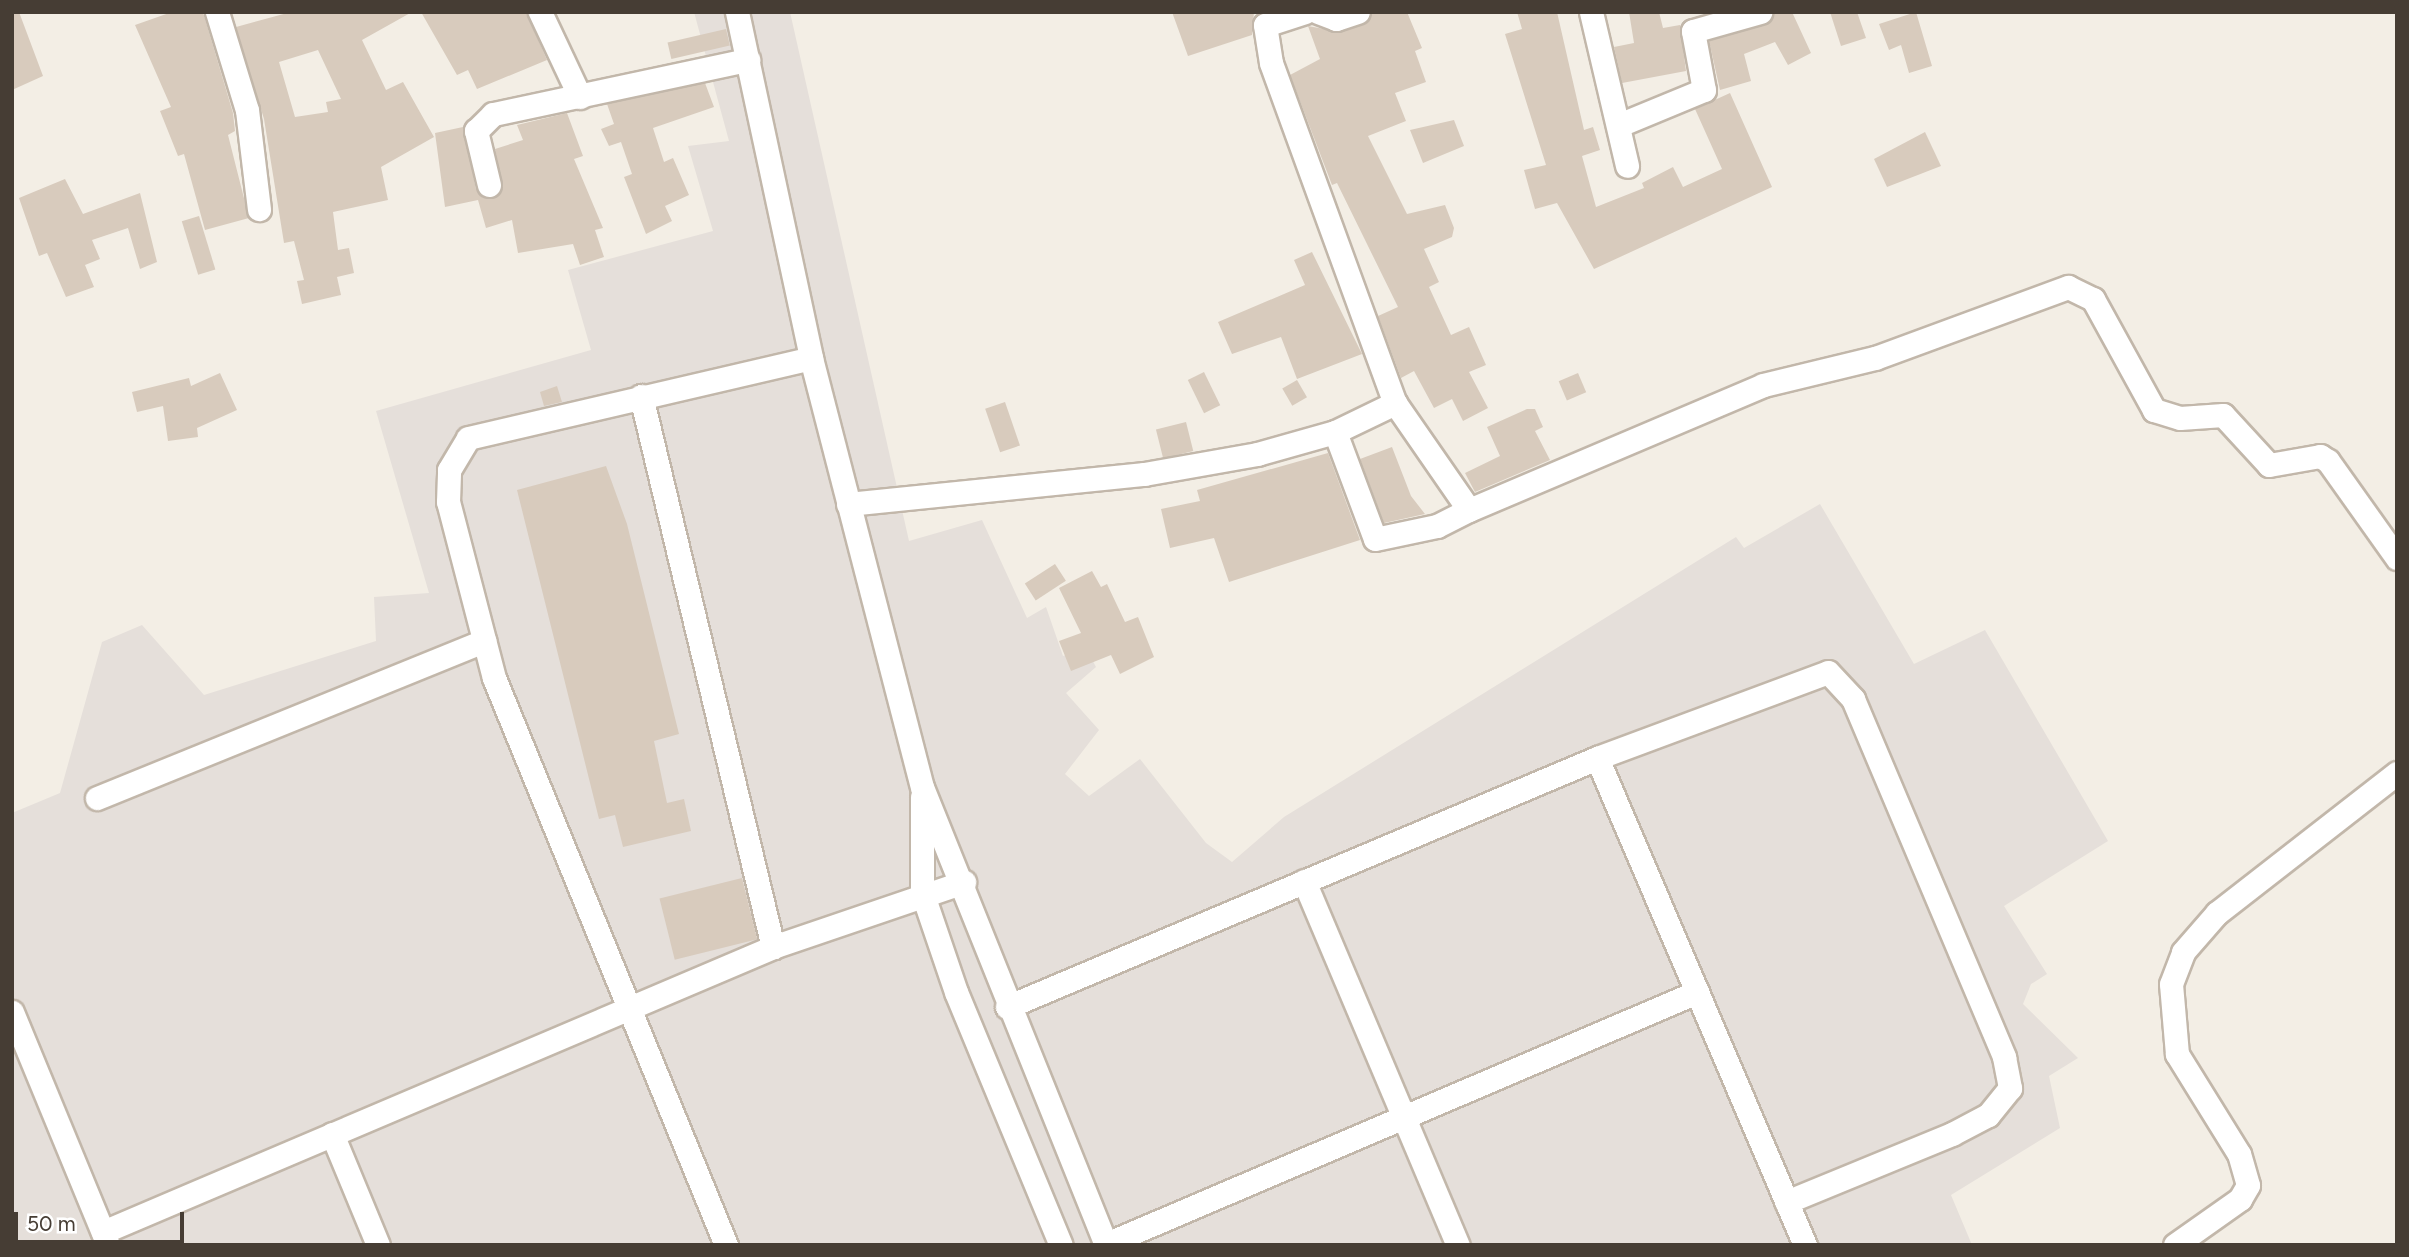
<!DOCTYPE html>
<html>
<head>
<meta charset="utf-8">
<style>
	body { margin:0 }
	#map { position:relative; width:2409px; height:1257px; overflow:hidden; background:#f3eee5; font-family:Figtree,sans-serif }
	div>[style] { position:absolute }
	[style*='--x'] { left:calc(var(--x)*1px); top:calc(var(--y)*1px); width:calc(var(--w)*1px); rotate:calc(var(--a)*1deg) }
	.industrial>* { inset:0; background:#e5dfda }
	.building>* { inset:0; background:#d8cbbd; transform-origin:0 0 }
	.roads { filter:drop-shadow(2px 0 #c2b7aa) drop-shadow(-2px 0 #c2b7aa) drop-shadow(0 2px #c2b7aa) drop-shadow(0 -2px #c2b7aa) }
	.minor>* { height:23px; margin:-11.5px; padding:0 11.5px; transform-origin:11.5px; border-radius:11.5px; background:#fff }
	span { translate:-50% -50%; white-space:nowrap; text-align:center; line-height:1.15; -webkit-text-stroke:5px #fff; paint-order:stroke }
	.frame { position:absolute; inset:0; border:14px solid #463d34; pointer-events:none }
	.scale { position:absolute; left:14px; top:1212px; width:170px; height:32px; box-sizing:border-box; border:4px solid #463d34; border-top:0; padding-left:9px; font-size:21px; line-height:24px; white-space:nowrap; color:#463d34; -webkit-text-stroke:5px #fff; paint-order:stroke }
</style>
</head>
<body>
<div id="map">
	<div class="industrial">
		<div style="clip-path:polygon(694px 12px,790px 12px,909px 541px,982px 520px,1027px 618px,1046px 607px,1063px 656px,1086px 648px,1096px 667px,1066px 693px,1099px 730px,1065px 774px,1089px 796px,1140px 759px,1206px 843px,1232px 862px,1284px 817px,1736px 537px,1744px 548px,1820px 504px,1914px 664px,1985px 630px,2108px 841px,2004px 906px,2047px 974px,2031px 984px,2023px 1004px,2078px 1058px,2049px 1076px,2060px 1128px,1951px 1195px,1972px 1245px,12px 1245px,12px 813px,60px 793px,102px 642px,142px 625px,204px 695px,376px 641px,374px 597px,429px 593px,376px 411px,591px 350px,568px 270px,713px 231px,688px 146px,729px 141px)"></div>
	</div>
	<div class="building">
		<div style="clip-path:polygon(12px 12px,19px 12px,43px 76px,12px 90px)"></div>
		<div style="clip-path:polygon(172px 12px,203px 12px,233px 113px,235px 131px,228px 135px,249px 218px,205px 230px,184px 154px,178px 156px,160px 111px,171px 107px,135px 25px)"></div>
		<div style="clip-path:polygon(evenodd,291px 12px,412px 12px,362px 40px,386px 90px,403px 82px,434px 137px,381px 167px,388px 200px,333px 212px,338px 250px,349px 248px,354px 273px,337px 277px,341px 295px,302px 304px,297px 281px,304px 280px,294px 241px,284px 243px,264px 119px,236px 27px,291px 12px,318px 50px,341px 99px,326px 102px,328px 112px,295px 117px,279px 62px,318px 50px)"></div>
		<div style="clip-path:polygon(421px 12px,526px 12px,547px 60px,477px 89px,468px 70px,457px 75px)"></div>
		<div style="clip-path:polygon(1172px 12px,1254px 12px,1252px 35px,1188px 56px)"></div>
		<div style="clip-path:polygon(1372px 12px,1407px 12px,1422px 48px,1415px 51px,1426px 82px,1395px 93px,1406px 121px,1368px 136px,1407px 214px,1445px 205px,1454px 228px,1452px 237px,1424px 249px,1439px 282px,1429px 287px,1451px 335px,1469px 327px,1486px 365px,1469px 372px,1488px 408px,1463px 421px,1452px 399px,1434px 408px,1414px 371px,1401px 378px,1378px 316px,1398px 307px,1337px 183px,1332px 185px,1290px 75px,1320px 59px,1308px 26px,1340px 32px,1368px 22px)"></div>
		<div style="clip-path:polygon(1517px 12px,1557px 12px,1584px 130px,1593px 127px,1600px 150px,1582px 156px,1596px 207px,1644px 188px,1642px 183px,1673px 167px,1683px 187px,1722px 169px,1695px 109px,1730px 93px,1772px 187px,1594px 269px,1557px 203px,1535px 209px,1524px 170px,1546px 165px,1505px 34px,1522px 29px)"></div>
		<div style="clip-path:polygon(1629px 12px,1659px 12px,1663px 28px,1680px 25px,1686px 71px,1622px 83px,1614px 47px,1634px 43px)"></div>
		<div style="clip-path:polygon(1774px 12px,1792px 12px,1811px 53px,1788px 65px,1775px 42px,1744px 54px,1751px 81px,1720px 90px,1709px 41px,1764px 25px)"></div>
		<div style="clip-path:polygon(1830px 12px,1857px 12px,1866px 38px,1841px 46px)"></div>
		<div style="clip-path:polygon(1916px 12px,1932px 66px,1909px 73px,1901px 45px,1889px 50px,1879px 24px)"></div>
		<div style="left:726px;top:29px;width:17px;height:60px;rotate:77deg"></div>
		<div style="clip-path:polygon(705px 83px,714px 107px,653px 128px,664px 162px,673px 158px,689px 195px,665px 206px,672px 221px,646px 234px,624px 177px,632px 174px,621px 142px,609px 146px,601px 129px,614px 124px,607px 104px)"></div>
		<div style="clip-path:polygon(567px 113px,583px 156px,574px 159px,603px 228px,595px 230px,604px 257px,580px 265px,573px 244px,518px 253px,512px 220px,486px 228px,478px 200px,445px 207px,435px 133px,463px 127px,476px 189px,492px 199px,503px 188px,495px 149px,523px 140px,517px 125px)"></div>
		<div style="clip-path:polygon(1454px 120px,1464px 146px,1423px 163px,1410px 130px)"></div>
		<div style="clip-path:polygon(1925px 132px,1941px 166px,1887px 187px,1874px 159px)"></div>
		<div style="clip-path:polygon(65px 179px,83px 214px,140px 193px,157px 262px,140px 269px,128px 228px,92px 240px,100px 259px,85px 265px,94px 287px,66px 297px,47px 253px,39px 256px,19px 198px)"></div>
		<div style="left:199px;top:216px;width:56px;height:18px;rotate:73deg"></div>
		<div style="clip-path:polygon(1312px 252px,1362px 354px,1297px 379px,1281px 337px,1232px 354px,1218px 322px,1305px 285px,1294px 260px)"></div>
		<div style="left:1204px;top:372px;width:37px;height:18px;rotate:64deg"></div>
		<div style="clip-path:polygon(220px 373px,237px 410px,197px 428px,198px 437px,168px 441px,163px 406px,137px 412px,132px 392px,189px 378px,191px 386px)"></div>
		<div style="left:1578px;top:373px;width:21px;height:21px;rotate:67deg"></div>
		<div style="left:1297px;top:380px;width:20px;height:17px;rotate:60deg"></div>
		<div style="clip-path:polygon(557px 386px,562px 402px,544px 406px,540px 392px)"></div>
		<div style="left:1005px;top:402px;width:46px;height:21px;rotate:71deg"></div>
		<div style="clip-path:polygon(1527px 409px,1535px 409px,1543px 427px,1535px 431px,1550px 460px,1475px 492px,1465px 473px,1500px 456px,1487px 427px)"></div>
		<div style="left:1186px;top:422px;width:30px;height:31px;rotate:76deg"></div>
		<div style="clip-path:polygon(1392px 447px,1411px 496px,1425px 514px,1384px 523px,1360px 459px)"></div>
		<div style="clip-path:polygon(1328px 453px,1360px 540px,1229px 582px,1214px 538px,1170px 548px,1161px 509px,1200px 501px,1197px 490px)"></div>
		<div style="clip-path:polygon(606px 466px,627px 524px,679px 734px,654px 741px,667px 803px,684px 799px,691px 831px,623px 847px,615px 815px,599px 819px,517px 490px)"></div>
		<div style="left:1055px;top:564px;width:20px;height:36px;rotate:57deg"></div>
		<div style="clip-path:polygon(1092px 571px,1101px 587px,1107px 584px,1125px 622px,1138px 617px,1154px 657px,1120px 674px,1111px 655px,1071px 671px,1059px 641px,1081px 633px,1059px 588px)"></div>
		<div style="left:742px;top:878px;width:63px;height:85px;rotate:76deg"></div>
	</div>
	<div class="roads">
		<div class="minor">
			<div style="--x:217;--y:12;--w:102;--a:73"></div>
			<div style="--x:247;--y:110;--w:100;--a:83.1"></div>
			<div style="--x:540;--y:12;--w:94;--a:64.8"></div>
			<div style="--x:737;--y:12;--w:354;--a:77.9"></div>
			<div style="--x:811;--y:358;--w:443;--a:75.5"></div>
			<div style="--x:922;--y:787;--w:494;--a:68.1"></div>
			<div style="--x:1305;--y:12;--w:42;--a:162"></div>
			<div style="--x:1265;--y:25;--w:38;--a:81"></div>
			<div style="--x:1271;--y:63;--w:362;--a:70"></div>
			<div style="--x:1395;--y:403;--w:130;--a:55.3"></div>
			<div style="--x:1469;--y:510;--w:319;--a:-23"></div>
			<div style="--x:1763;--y:385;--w:115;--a:-13.6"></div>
			<div style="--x:1875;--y:358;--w:206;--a:-20.2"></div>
			<div style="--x:2068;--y:287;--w:28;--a:26"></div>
			<div style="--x:2093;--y:299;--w:127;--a:61.2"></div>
			<div style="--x:2154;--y:410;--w:27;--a:17"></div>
			<div style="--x:2180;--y:418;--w:43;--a:-4"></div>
			<div style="--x:2223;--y:415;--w:68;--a:47.4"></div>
			<div style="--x:2269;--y:465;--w:52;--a:-10"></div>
			<div style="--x:2320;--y:456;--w:9;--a:32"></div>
			<div style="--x:2328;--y:461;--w:119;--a:54.6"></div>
			<div style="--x:1318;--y:12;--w:19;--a:21"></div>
			<div style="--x:1336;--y:19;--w:7;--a:-106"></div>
			<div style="--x:1591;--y:12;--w:158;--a:76.8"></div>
			<div style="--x:1336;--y:19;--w:23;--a:-18"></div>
			<div style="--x:1619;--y:125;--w:92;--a:-22.4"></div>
			<div style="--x:1704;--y:90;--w:60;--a:-100.6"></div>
			<div style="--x:1693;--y:31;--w:70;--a:-15.8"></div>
			<div style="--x:489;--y:185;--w:56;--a:-103.5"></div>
			<div style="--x:476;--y:131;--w:24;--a:-45"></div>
			<div style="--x:493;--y:114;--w:261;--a:-12"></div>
			<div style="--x:641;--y:396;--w:567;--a:76.53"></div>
			<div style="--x:1335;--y:432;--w:114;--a:69.5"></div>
			<div style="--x:1375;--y:539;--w:63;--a:-11.8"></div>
			<div style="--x:1437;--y:526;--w:36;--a:-27"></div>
			<div style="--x:848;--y:504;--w:298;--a:-5.8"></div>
			<div style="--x:1144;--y:474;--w:115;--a:-10"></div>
			<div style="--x:1257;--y:454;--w:81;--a:-15.8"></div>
			<div style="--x:1335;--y:432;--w:67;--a:-25.8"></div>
			<div style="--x:1597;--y:758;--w:530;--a:66.87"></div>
			<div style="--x:922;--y:797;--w:95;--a:90"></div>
			<div style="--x:922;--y:892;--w:106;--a:71.2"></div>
			<div style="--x:956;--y:992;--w:274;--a:67.5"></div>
			<div style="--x:97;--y:798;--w:418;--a:-22.1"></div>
			<div style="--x:1304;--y:881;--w:395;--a:67.1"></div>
			<div style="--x:1007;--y:1007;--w:640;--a:-22.88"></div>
			<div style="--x:1597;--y:758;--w:246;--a:-20.4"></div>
			<div style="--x:1828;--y:672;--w:37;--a:47"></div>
			<div style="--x:1853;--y:699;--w:389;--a:67.1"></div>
			<div style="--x:2004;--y:1057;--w:32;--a:79"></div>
			<div style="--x:2010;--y:1088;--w:35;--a:129"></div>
			<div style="--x:1988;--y:1115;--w:41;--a:152.2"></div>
			<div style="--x:1952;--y:1134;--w:179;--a:157.7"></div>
			<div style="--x:12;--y:1012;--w:252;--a:67.6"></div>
			<div style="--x:332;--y:1134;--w:120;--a:67.5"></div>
			<div style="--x:103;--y:1232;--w:728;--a:-23.04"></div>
			<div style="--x:773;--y:947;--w:202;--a:-18.8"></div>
			<div style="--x:726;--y:1245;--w:613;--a:-112.25"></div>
			<div style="--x:494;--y:678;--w:182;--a:-104.6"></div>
			<div style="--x:448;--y:502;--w:32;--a:-88"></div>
			<div style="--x:449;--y:470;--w:37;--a:-59"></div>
			<div style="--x:468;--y:438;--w:352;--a:-13.1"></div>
			<div style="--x:1104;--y:1245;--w:645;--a:-23.11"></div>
			<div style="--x:2175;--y:1245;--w:80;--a:-35.3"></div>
			<div style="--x:2240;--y:1199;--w:16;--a:-60"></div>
			<div style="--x:2248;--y:1185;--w:32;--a:-106"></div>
			<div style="--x:2239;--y:1154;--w:118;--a:-121.8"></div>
			<div style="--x:2177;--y:1054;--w:70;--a:-94.9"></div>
			<div style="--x:2171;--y:984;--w:34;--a:-69"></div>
			<div style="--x:2183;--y:952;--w:52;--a:-48.9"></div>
			<div style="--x:2217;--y:913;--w:228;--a:-37.9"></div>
		</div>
	</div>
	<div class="frame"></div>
	<div class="scale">50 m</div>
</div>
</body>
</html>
